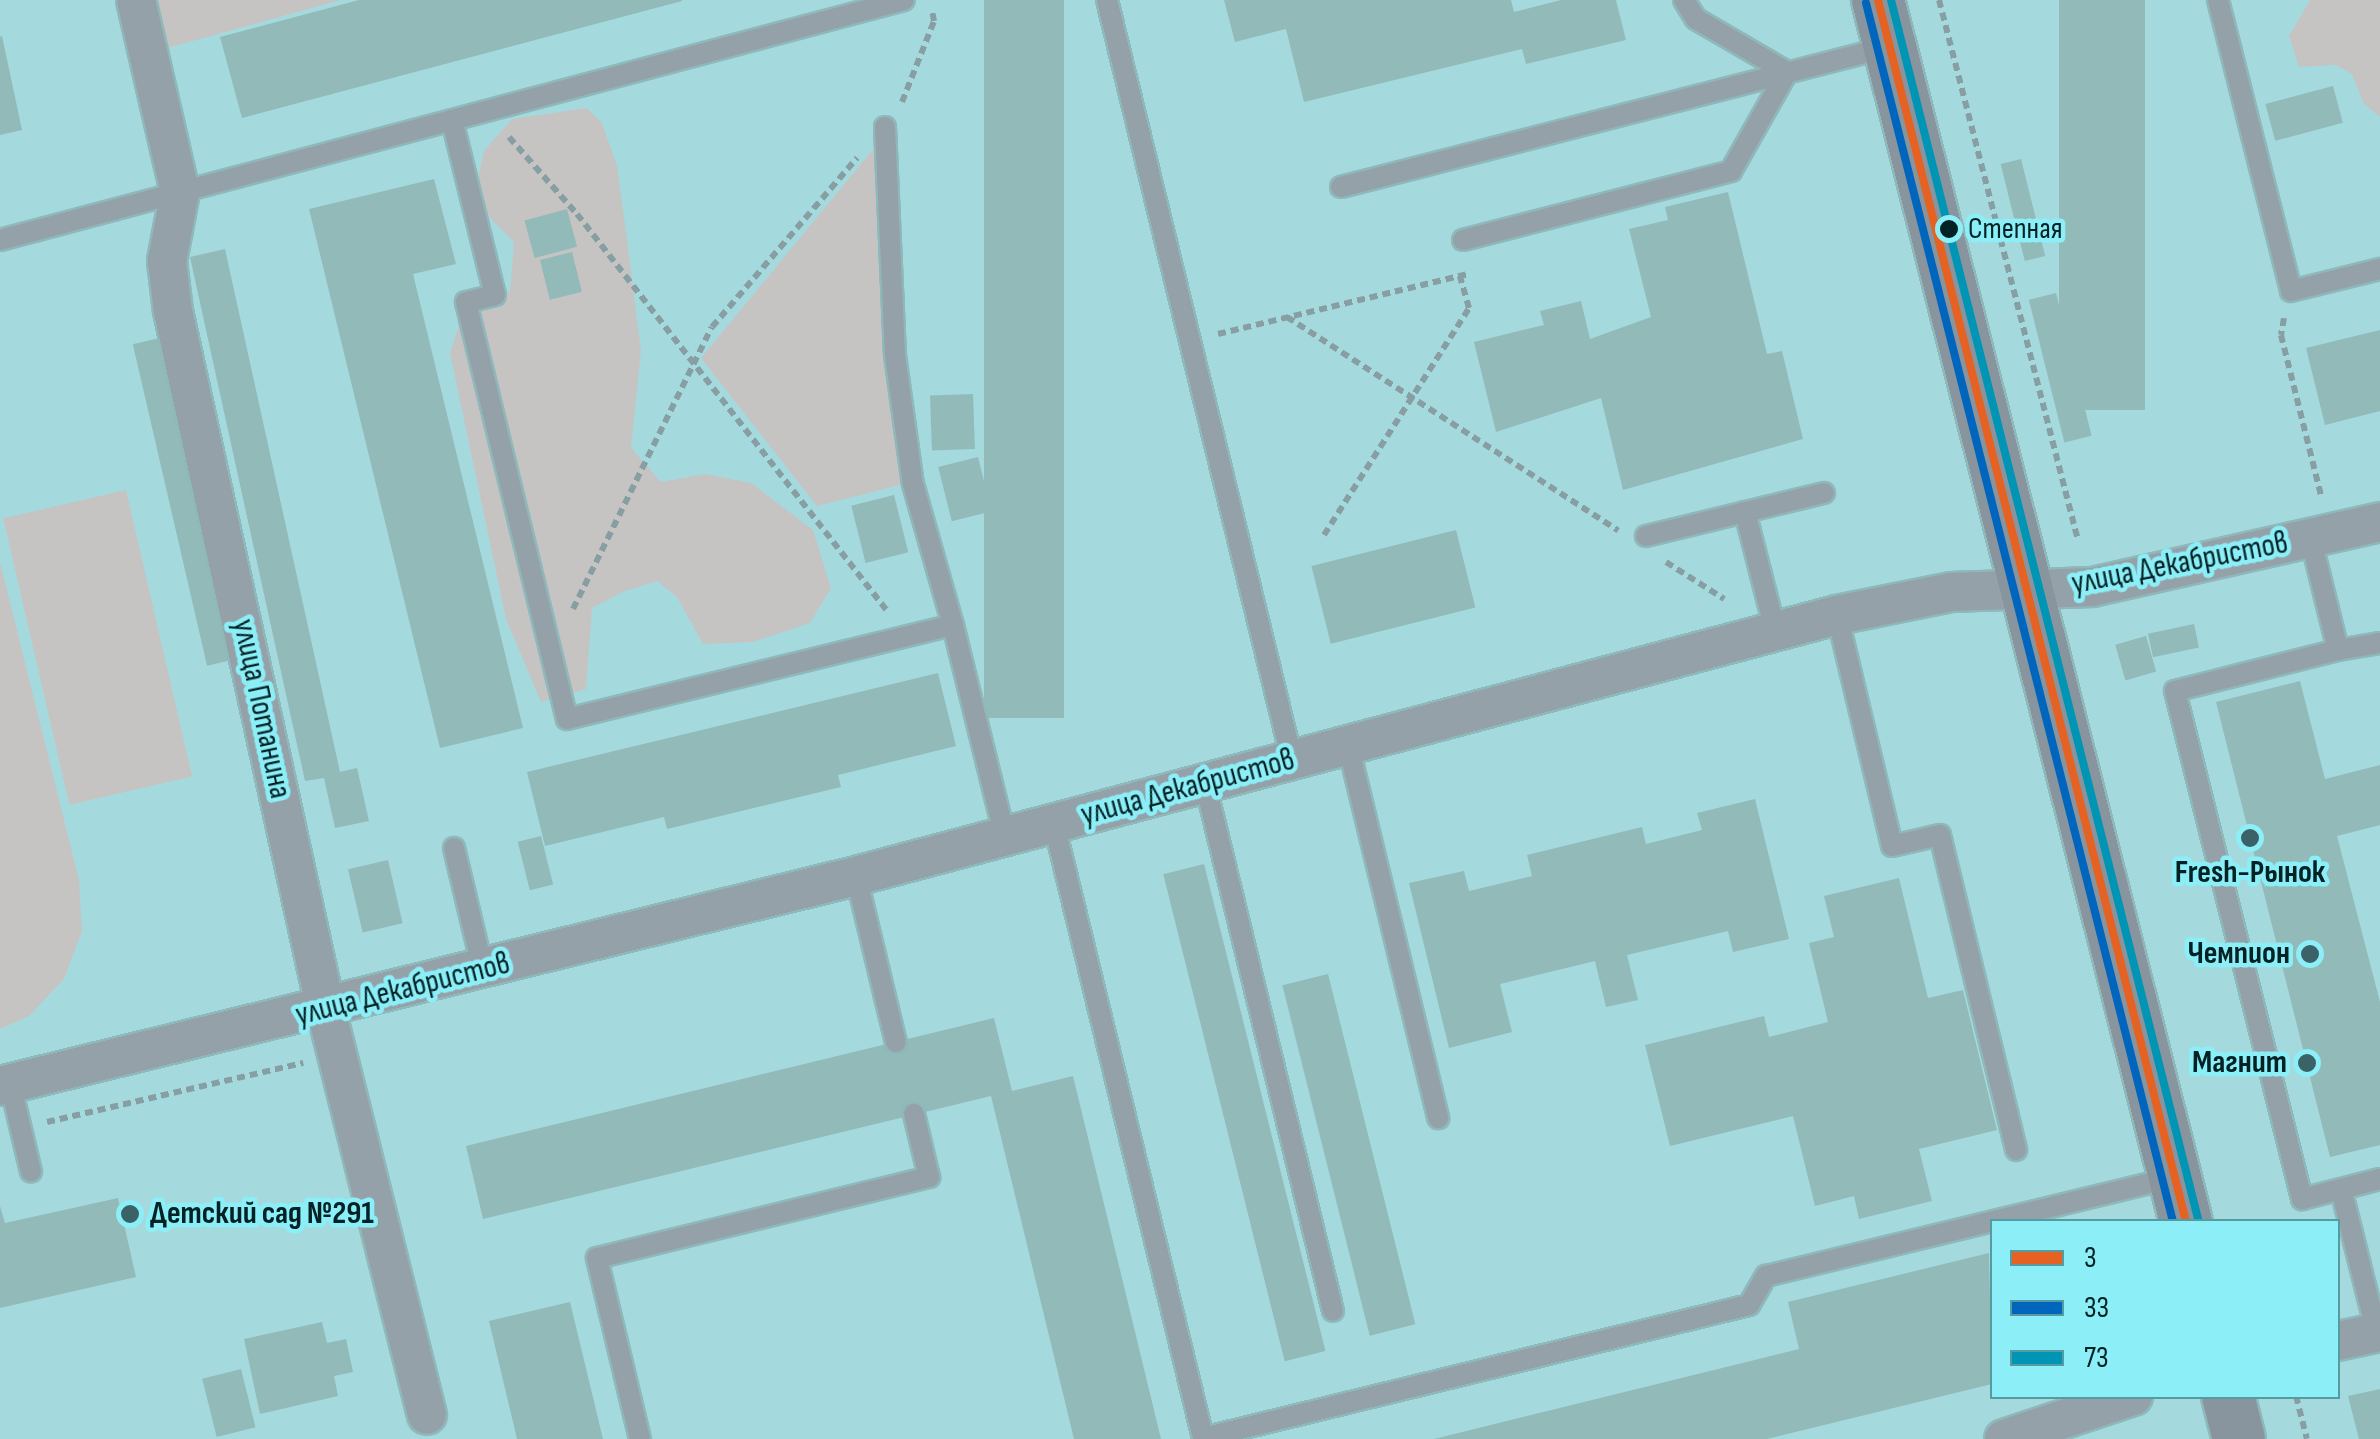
<!DOCTYPE html>
<html>
<head>
<meta charset="utf-8">
<style>
	body { margin:0 }
	#map { position:relative; width:2380px; height:1439px; overflow:hidden; background:#a4dade; font-family:"Sofia Sans Condensed",sans-serif }
	div>[style] { position:absolute }
	[style*='--x'] { left:calc(var(--x)*1px); top:calc(var(--y)*1px); width:calc(var(--w)*1px); rotate:calc(var(--a)*1deg) }
	.green>* { inset:0; background:#c6c3c3; transform-origin:0 0 }
	.building>* { inset:0; background:#91bab9; transform-origin:0 0 }
	.path>* { height:6px; margin-top:-3px; transform-origin:0; background:repeating-linear-gradient(90deg,#879ea3 0 8px,transparent 0 13px) }
	.roads { filter:drop-shadow(2px 0 #8fb8bb) drop-shadow(-2px 0 #8fb8bb) drop-shadow(0 2px #8fb8bb) drop-shadow(0 -2px #8fb8bb) }
	.lane>* { height:20px; margin:-10px; padding:0 10px; transform-origin:10px; border-radius:10px; background:#95a1a8 }
	.street>* { height:38px; margin:-19px; padding:0 19px; transform-origin:19px; border-radius:19px; background:#95a1a8 }
	.secondary>* { height:52px; margin:-26px; padding:0 26px; transform-origin:26px; border-radius:26px; background:#89959e }
	.bus-1>* { height:8px; margin:-4px; padding:0 4px; transform-origin:4px; border-radius:4px; background:#e66222 }
	.bus-2>* { height:8px; margin:-4px; padding:0 4px; transform-origin:4px; border-radius:4px; background:#0065bd }
	.bus-3>* { height:8px; margin:-4px; padding:0 4px; transform-origin:4px; border-radius:4px; background:#0095b5 }
	.dots>* { width:28px; height:28px; translate:-50% -50%; box-sizing:border-box; border:5px solid #8ceef6; border-radius:50% }
	span { translate:-50% -50%; white-space:nowrap; text-align:center; line-height:1.15; -webkit-text-stroke:9px #8ceef6; paint-order:stroke }
	.bus-label { font-size:30px; color:#022225 }
	.left { translate:0 -50%; text-align:left }
	.street-label { font-size:32px; color:#022225 }
	.poi-label { font-size:32px; color:#022225; font-weight:700 }
	.right { translate:-100% -50%; text-align:right }
	.legend { position:absolute; left:1990px; top:1219px; width:350px; height:180px; box-sizing:border-box; background:#8ceef6; border:2px solid #559ca2; margin:0; padding:12px 18px; list-style:none; font-size:30px; color:#022225 }
	.legend li { display:flex; align-items:center; gap:20px; height:50px }
	.legend b { width:50px; border:2px solid #559ca2 }
</style>
</head>
<body>
<div id="map">
	<div class="green">
		<div style="clip-path:polygon(142px 0,341px 0,153px 52px)"></div>
		<div style="clip-path:polygon(2310px 0,2380px 0,2380px 117px,2364px 104px,2352px 74px,2336px 65px,2299px 67px,2289px 36px)"></div>
		<div style="clip-path:polygon(587px 108px,602px 123px,617px 166px,627px 239px,641px 351px,631px 448px,661px 482px,705px 474px,751px 483px,813px 530px,831px 588px,810px 623px,753px 642px,703px 644px,677px 597px,657px 581px,625px 591px,592px 608px,586px 689px,541px 702px,506px 619px,450px 353px,459px 326px,510px 291px,514px 242px,488px 216px,478px 178px,484px 151px,512px 119px)"></div>
		<div style="clip-path:polygon(875px 147px,883px 151px,908px 483px,817px 506px,701px 358px)"></div>
		<div style="left:126px;top:490px;width:294px;height:126px;rotate:77deg"></div>
		<div style="clip-path:polygon(0 562px,79px 880px,82px 931px,64px 979px,29px 1016px,0 1029px)"></div>
	</div>
	<div class="building">
		<div style="clip-path:polygon(359px 0,682px 0,682px 1px,242px 118px,220px 37px)"></div>
		<div style="left:984px;top:0;width:80px;height:718px"></div>
		<div style="clip-path:polygon(1224px 0,1511px 0,1514px 12px,1561px 0,1616px 0,1626px 40px,1526px 64px,1522px 49px,1304px 102px,1286px 29px,1235px 42px)"></div>
		<div style="left:2059px;top:0;width:86px;height:410px"></div>
		<div style="clip-path:polygon(2px 36px,22px 130px,0 135px,0 37px)"></div>
		<div style="left:2333px;top:86px;width:38px;height:70px;rotate:75deg"></div>
		<div style="left:2021px;top:159px;width:100px;height:21px;rotate:76deg"></div>
		<div style="clip-path:polygon(434px 179px,456px 264px,413px 274px,523px 728px,440px 748px,309px 209px)"></div>
		<div style="clip-path:polygon(1728px 192px,1767px 354px,1782px 351px,1803px 439px,1623px 490px,1601px 398px,1496px 432px,1474px 342px,1544px 325px,1540px 311px,1581px 301px,1590px 339px,1651px 317px,1629px 229px,1668px 220px,1665px 207px)"></div>
		<div style="left:567px;top:209px;width:39px;height:44px;rotate:75deg"></div>
		<div style="clip-path:polygon(225px 249px,340px 772px,357px 768px,369px 821px,335px 828px,324px 778px,305px 781px,190px 257px)"></div>
		<div style="left:572px;top:252px;width:41px;height:33px;rotate:76deg"></div>
		<div style="left:2056px;top:293px;width:147px;height:28px;rotate:76deg"></div>
		<div style="clip-path:polygon(2380px 330px,2380px 411px,2325px 425px,2306px 348px)"></div>
		<div style="left:164px;top:337px;width:330px;height:32px;rotate:77deg"></div>
		<div style="left:973px;top:394px;width:55px;height:43px;rotate:88deg"></div>
		<div style="left:978px;top:457px;width:56px;height:41px;rotate:76deg"></div>
		<div style="left:894px;top:495px;width:59px;height:44px;rotate:76deg"></div>
		<div style="left:1456px;top:530px;width:80px;height:149px;rotate:76deg"></div>
		<div style="left:2194px;top:624px;width:24px;height:47px;rotate:78deg"></div>
		<div style="left:2146px;top:636px;width:37px;height:32px;rotate:74deg"></div>
		<div style="clip-path:polygon(938px 673px,956px 746px,838px 775px,841px 787px,667px 829px,664px 817px,545px 846px,527px 772px)"></div>
		<div style="clip-path:polygon(2300px 681px,2325px 779px,2380px 765px,2380px 825px,2337px 836px,2380px 1002px,2380px 1145px,2330px 1157px,2216px 702px)"></div>
		<div style="clip-path:polygon(1755px 799px,1789px 939px,1733px 952px,1728px 931px,1627px 955px,1638px 1000px,1606px 1007px,1595px 961px,1500px 984px,1512px 1032px,1449px 1048px,1409px 883px,1464px 871px,1469px 891px,1532px 876px,1527px 855px,1642px 827px,1646px 844px,1702px 830px,1697px 813px)"></div>
		<div style="left:541px;top:836px;width:50px;height:24px;rotate:76deg"></div>
		<div style="left:388px;top:860px;width:65px;height:41px;rotate:77deg"></div>
		<div style="left:1204px;top:864px;width:502px;height:42px;rotate:76deg"></div>
		<div style="clip-path:polygon(1899px 878px,1928px 998px,1963px 990px,1997px 1130px,1919px 1149px,1932px 1201px,1859px 1219px,1854px 1196px,1815px 1206px,1793px 1116px,1670px 1146px,1645px 1045px,1764px 1016px,1769px 1037px,1828px 1022px,1809px 943px,1834px 937px,1824px 896px)"></div>
		<div style="left:1328px;top:974px;width:361px;height:47px;rotate:76deg"></div>
		<div style="clip-path:polygon(994px 1018px,1012px 1091px,1073px 1076px,1161px 1439px,1074px 1439px,991px 1096px,483px 1219px,466px 1146px)"></div>
		<div style="clip-path:polygon(118px 1198px,136px 1277px,0 1308px,0 1206px,5px 1223px)"></div>
		<div style="clip-path:polygon(1989px 1253px,1992px 1384px,1767px 1439px,1434px 1439px,1799px 1349px,1788px 1302px)"></div>
		<div style="clip-path:polygon(570px 1302px,603px 1439px,517px 1439px,489px 1321px)"></div>
		<div style="clip-path:polygon(322px 1322px,327px 1343px,346px 1339px,353px 1372px,334px 1376px,338px 1396px,260px 1414px,244px 1339px)"></div>
		<div style="left:241px;top:1369px;width:60px;height:40px;rotate:76deg"></div>
		<div style="clip-path:polygon(2380px 1389px,2380px 1439px,2359px 1439px,2348px 1396px)"></div>
	</div>
	<div class="path">
		<div style="--x:1939;--y:0;--w:558;--a:75.57"></div>
		<div style="--x:902;--y:102;--w:87;--a:-68.4"></div>
		<div style="--x:934;--y:21;--w:10;--a:-101"></div>
		<div style="--x:509;--y:137;--w:103;--a:48.6"></div>
		<div style="--x:577;--y:214;--w:505;--a:52"></div>
		<div style="--x:1287;--y:317;--w:394;--a:32.8"></div>
		<div style="--x:2284;--y:318;--w:17;--a:100"></div>
		<div style="--x:2281;--y:335;--w:165;--a:76"></div>
		<div style="--x:1218;--y:334;--w:257;--a:-13.5"></div>
		<div style="--x:1324;--y:535;--w:269;--a:-57.4"></div>
		<div style="--x:1469;--y:308;--w:33;--a:-106"></div>
		<div style="--x:1666;--y:562;--w:69;--a:32.5"></div>
		<div style="--x:573;--y:609;--w:314;--a:-63.8"></div>
		<div style="--x:712;--y:327;--w:223;--a:-49.4"></div>
		<div style="--x:47;--y:1122;--w:263;--a:-13"></div>
		<div style="--x:2296;--y:1396;--w:44;--a:75.7"></div>
	</div>
	<div class="roads">
		<div class="lane">
			<div style="--x:1107;--y:0;--w:782;--a:76.32"></div>
			<div style="--x:1684;--y:0;--w:22;--a:58"></div>
			<div style="--x:1696;--y:19;--w:105;--a:30.2"></div>
			<div style="--x:2218;--y:0;--w:300;--a:75.9"></div>
			<div style="--x:2291;--y:291;--w:92;--a:-13.9"></div>
			<div style="--x:452;--y:120;--w:180;--a:76.2"></div>
			<div style="--x:495;--y:295;--w:30;--a:166"></div>
			<div style="--x:466;--y:302;--w:429;--a:76.4"></div>
			<div style="--x:567;--y:719;--w:397;--a:-13.7"></div>
			<div style="--x:953;--y:625;--w:218;--a:76.2"></div>
			<div style="--x:885;--y:127;--w:228;--a:87.5"></div>
			<div style="--x:895;--y:355;--w:130;--a:82.1"></div>
			<div style="--x:913;--y:484;--w:147;--a:74.2"></div>
			<div style="--x:1341;--y:187;--w:565;--a:-14.36"></div>
			<div style="--x:0;--y:240;--w:935;--a:-14.87"></div>
			<div style="--x:1463;--y:240;--w:277;--a:-14.4"></div>
			<div style="--x:1731;--y:171;--w:114;--a:-60.5"></div>
			<div style="--x:1745;--y:512;--w:122;--a:75.7"></div>
			<div style="--x:1646;--y:536;--w:183;--a:-13.6"></div>
			<div style="--x:2311;--y:540;--w:113;--a:76.2"></div>
			<div style="--x:2338;--y:650;--w:43;--a:-9.5"></div>
			<div style="--x:1837;--y:615;--w:237;--a:76.6"></div>
			<div style="--x:1892;--y:846;--w:49;--a:-12.9"></div>
			<div style="--x:1940;--y:835;--w:324;--a:76.4"></div>
			<div style="--x:2338;--y:650;--w:168;--a:165.9"></div>
			<div style="--x:2175;--y:691;--w:524;--a:75.96"></div>
			<div style="--x:2302;--y:1199;--w:40;--a:-14.4"></div>
			<div style="--x:2341;--y:1189;--w:148;--a:76"></div>
			<div style="--x:1348;--y:745;--w:384;--a:76.4"></div>
			<div style="--x:1205;--y:783;--w:543;--a:76.37"></div>
			<div style="--x:1054;--y:824;--w:632;--a:76.36"></div>
			<div style="--x:1203;--y:1438;--w:562;--a:-13.69"></div>
			<div style="--x:1749;--y:1305;--w:34;--a:-60"></div>
			<div style="--x:1766;--y:1276;--w:420;--a:-13.6"></div>
			<div style="--x:454;--y:848;--w:125;--a:76.6"></div>
			<div style="--x:856;--y:876;--w:171;--a:76.5"></div>
			<div style="--x:10;--y:1083;--w:91;--a:76.7"></div>
			<div style="--x:2341;--y:1189;--w:40;--a:-14.4"></div>
			<div style="--x:640;--y:1439;--w:186;--a:-103.4"></div>
			<div style="--x:597;--y:1258;--w:342;--a:-13.7"></div>
			<div style="--x:929;--y:1177;--w:65;--a:-103.4"></div>
		</div>
		<div class="street">
			<div style="--x:136;--y:0;--w:197;--a:77.1"></div>
			<div style="--x:180;--y:192;--w:70;--a:100.7"></div>
			<div style="--x:167;--y:261;--w:50;--a:83.2"></div>
			<div style="--x:173;--y:311;--w:716;--a:77.65"></div>
			<div style="--x:326;--y:1010;--w:417;--a:76"></div>
			<div style="--x:0;--y:1086;--w:881;--a:-13.78"></div>
			<div style="--x:856;--y:876;--w:1015;--a:-14.9"></div>
			<div style="--x:1837;--y:615;--w:116;--a:-11.4"></div>
			<div style="--x:1951;--y:592;--w:141;--a:-2"></div>
			<div style="--x:2092;--y:587;--w:295;--a:-12.7"></div>
			<div style="--x:2338;--y:1341;--w:43;--a:-12.1"></div>
			<div style="--x:2004;--y:1439;--w:136;--a:-18.4"></div>
		</div>
		<div class="secondary">
			<div style="--x:1878;--y:0;--w:1260;--a:75.85"></div>
			<div style="--x:2228;--y:1396;--w:44;--a:75.7"></div>
		</div>
	</div>
	<div class="bus-1">
		<div style="--x:1878;--y:0;--w:1260;--a:75.85"></div>
	</div>
	<div class="bus-2">
		<div style="--x:1866;--y:3;--w:1257;--a:75.86"></div>
	</div>
	<div class="bus-3">
		<div style="--x:1891;--y:0;--w:1257;--a:75.86"></div>
	</div>
	<div class="dots">
		<div style="left:1949px;top:229px;background:#022225"></div>
		<div style="left:2250px;top:838px;background:#3b6266"></div>
		<div style="left:2310px;top:954px;background:#3b6266"></div>
		<div style="left:2307px;top:1063px;background:#3b6266"></div>
		<div style="left:130px;top:1214px;background:#3b6266"></div>
	</div>
	<div class="bus-label">
		<span class="left" style="left:1968px;top:229px">Степная</span>
	</div>
	<div class="street-label">
		<span style="left:2180px;top:564px;rotate:-11deg">улица Декабристов</span>
		<span style="left:261px;top:709px;rotate:78deg">улица Потанина</span>
		<span style="left:1188px;top:788px;rotate:-15deg">улица Декабристов</span>
		<span style="left:403px;top:990px;rotate:-14deg">улица Декабристов</span>
	</div>
	<div class="poi-label">
		<span style="left:2250px;top:873px">Fresh-Рынок</span>
		<span class="right" style="left:2290px;top:954px">Чемпион</span>
		<span class="right" style="left:2287px;top:1063px">Магнит</span>
		<span class="left" style="left:150px;top:1214px">Детский сад №291</span>
	</div>
	<ul class="legend">
	<li><b style="height:12px;background:#e66222"></b>3</li>
	<li><b style="height:12px;background:#0065bd"></b>33</li>
	<li><b style="height:12px;background:#0095b5"></b>73</li>
	</ul>
</div>
</body>
</html>
